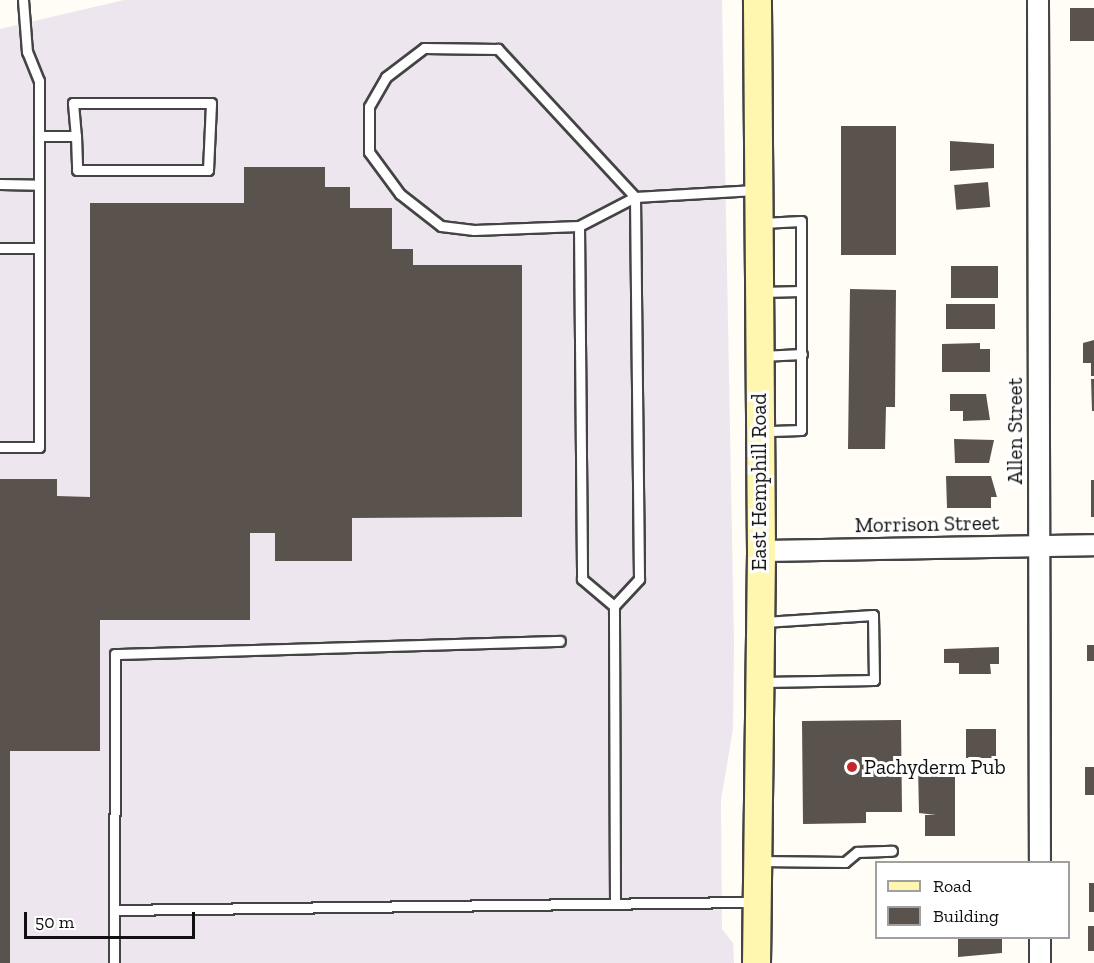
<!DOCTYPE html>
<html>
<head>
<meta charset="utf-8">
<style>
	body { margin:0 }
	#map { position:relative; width:1094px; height:963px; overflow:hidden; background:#fffdf5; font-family:"Zilla Slab",serif }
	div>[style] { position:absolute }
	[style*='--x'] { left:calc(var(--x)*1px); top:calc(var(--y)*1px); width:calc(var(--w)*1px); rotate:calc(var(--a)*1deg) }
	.industrial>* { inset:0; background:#eee6ef }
	.building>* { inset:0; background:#5a524d; transform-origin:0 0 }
	.roads { filter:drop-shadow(2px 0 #444) drop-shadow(-2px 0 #444) drop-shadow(0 2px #444) drop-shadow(0 -2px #444) }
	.lane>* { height:9px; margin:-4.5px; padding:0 4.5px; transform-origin:4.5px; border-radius:4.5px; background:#fff }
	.street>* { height:20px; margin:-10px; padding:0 10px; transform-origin:10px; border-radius:10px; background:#fff }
	.secondary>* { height:27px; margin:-13.5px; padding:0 13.5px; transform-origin:13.5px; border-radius:13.5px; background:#fff6b0 }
	.dots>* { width:16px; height:16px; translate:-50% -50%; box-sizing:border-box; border:3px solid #fff; border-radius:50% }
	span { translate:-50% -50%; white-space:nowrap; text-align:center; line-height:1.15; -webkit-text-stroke:6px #fff; paint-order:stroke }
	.street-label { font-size:21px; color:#111 }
	.poi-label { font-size:21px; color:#111 }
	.left { translate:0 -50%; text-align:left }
	.legend { position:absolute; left:875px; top:861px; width:195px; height:78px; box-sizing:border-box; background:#fff; border:2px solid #a0a0a0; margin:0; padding:8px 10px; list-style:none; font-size:18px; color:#111 }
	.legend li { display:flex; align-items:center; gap:12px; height:30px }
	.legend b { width:30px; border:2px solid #a0a0a0 }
	.scale { position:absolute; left:24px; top:912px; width:171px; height:27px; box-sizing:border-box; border:3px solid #111; border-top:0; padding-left:8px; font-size:18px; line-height:21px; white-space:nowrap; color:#111; -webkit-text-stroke:4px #fff; paint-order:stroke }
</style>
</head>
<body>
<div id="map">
	<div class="industrial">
		<div style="clip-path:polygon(124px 0,722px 0,734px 644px,733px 729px,721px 800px,722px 929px,733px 943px,734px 963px,0 963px,0 29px)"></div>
	</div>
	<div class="building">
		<div style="left:1094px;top:8px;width:33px;height:24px;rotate:90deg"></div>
		<div style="left:841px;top:126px;width:55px;height:129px"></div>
		<div style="clip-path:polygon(950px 141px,994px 144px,994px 168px,950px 171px)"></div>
		<div style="clip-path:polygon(244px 167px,325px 167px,325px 187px,350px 187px,350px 208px,392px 208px,392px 249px,413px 249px,413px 265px,522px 265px,522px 517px,352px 518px,352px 561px,275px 561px,275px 533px,250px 533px,250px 620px,100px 620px,100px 751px,10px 751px,10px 963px,0 963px,0 479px,57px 479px,57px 496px,90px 497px,90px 203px,244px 203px)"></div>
		<div style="left:988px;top:182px;width:25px;height:34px;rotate:85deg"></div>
		<div style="left:998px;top:266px;width:32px;height:47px;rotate:90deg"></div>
		<div style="clip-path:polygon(850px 289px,896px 290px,895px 407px,886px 407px,885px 449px,848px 449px)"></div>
		<div style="left:946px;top:304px;width:49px;height:25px"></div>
		<div style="clip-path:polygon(1094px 340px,1094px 376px,1091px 376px,1091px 363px,1083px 363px,1083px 343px)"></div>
		<div style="clip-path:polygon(980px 343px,980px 349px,990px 349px,990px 372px,942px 372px,942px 344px)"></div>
		<div style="clip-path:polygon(1091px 379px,1094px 379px,1094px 411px,1092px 411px)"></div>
		<div style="clip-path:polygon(950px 394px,986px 394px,990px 420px,963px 421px,963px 411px,950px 411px)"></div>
		<div style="clip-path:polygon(954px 439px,994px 440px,989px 463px,955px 463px)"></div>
		<div style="clip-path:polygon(946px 476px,991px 476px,997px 497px,991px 497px,991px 508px,947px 508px)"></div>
		<div style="left:1091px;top:480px;width:3px;height:37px"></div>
		<div style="left:1087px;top:645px;width:7px;height:16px"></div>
		<div style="clip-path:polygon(999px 647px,999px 664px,990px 664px,991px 674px,959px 674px,959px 663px,944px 663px,944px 649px)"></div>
		<div style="clip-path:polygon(901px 720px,902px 812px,866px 812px,866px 823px,803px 824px,802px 721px)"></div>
		<div style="left:966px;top:729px;width:30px;height:29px"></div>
		<div style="clip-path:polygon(955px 764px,955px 836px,925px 836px,925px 815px,936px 815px,919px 813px,918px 765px)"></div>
		<div style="left:1085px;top:767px;width:9px;height:28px"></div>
		<div style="left:1089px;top:883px;width:5px;height:29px"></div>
		<div style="left:1088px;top:926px;width:6px;height:25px"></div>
		<div style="clip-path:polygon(958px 938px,1002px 938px,1002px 953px,958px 957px)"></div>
	</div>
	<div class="roads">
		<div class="lane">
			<div style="--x:39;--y:136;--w:37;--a:0"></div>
			<div style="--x:76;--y:136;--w:34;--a:88"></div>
			<div style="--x:77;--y:170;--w:131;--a:0"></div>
			<div style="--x:208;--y:170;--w:67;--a:-87.4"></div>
			<div style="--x:211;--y:103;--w:138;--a:180"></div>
			<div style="--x:73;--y:103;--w:33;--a:85"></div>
			<div style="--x:0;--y:184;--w:39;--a:1"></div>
			<div style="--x:762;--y:223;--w:39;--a:-3"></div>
			<div style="--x:801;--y:221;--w:209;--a:90"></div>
			<div style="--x:801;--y:430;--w:37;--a:178"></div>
			<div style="--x:579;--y:226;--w:353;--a:89.5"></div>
			<div style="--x:582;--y:579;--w:42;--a:40.2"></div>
			<div style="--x:0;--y:248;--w:38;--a:0"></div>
			<div style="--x:761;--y:292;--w:40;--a:-1.4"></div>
			<div style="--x:761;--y:356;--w:41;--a:-2.8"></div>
			<div style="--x:0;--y:447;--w:39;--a:0"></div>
			<div style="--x:39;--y:447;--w:366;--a:-90"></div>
			<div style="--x:39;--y:81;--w:31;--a:-112"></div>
			<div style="--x:27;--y:52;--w:52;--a:-94.4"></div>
			<div style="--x:763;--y:682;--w:111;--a:-1"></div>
			<div style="--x:874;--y:680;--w:65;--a:-90.9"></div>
			<div style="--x:873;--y:615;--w:109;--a:176.3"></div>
			<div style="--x:759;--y:861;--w:86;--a:0.7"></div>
			<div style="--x:845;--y:862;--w:16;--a:-40"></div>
			<div style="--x:857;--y:852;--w:35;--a:-2"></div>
			<div style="--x:615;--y:904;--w:298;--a:-90.2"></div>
			<div style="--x:614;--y:606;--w:37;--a:-47"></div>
			<div style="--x:639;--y:579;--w:382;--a:-90.6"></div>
			<div style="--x:635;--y:197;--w:202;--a:-132.8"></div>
			<div style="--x:498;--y:49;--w:74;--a:-179.2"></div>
			<div style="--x:424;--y:48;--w:48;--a:142.7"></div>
			<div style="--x:386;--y:77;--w:34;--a:120"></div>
			<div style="--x:369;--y:107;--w:45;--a:90"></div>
			<div style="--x:369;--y:152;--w:52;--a:53.6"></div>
			<div style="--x:400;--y:194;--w:52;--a:38"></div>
			<div style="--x:441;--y:226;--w:33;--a:7"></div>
			<div style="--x:474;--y:230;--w:105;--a:-2.2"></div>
			<div style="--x:579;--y:226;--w:63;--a:-27.4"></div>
			<div style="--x:635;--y:197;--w:120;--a:-3.3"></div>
			<div style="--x:114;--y:910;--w:640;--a:-0.72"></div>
			<div style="--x:114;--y:963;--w:309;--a:-89.8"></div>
			<div style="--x:115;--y:654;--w:445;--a:-1.7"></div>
		</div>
		<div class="street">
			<div style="--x:1038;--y:0;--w:862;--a:89.87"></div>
			<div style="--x:761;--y:551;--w:333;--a:-1"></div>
			<div style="--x:1040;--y:938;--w:25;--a:90"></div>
		</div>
		<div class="secondary">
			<div style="--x:756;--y:963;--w:412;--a:-89.3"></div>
			<div style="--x:761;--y:551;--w:551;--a:-90.42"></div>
		</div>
	</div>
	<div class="dots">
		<div style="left:852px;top:767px;background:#c4262e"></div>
	</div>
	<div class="street-label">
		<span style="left:1015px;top:431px;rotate:-90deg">Allen Street</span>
		<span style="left:759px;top:482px;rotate:-90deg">East Hemphill Road</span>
		<span style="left:927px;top:524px;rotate:-1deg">Morrison Street</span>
	</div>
	<div class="poi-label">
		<span class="left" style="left:864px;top:767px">Pachyderm Pub</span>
	</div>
	<ul class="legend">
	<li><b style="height:8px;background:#fff6b0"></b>Road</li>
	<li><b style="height:16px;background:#5a524d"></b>Building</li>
	</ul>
	<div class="scale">50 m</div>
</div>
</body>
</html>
